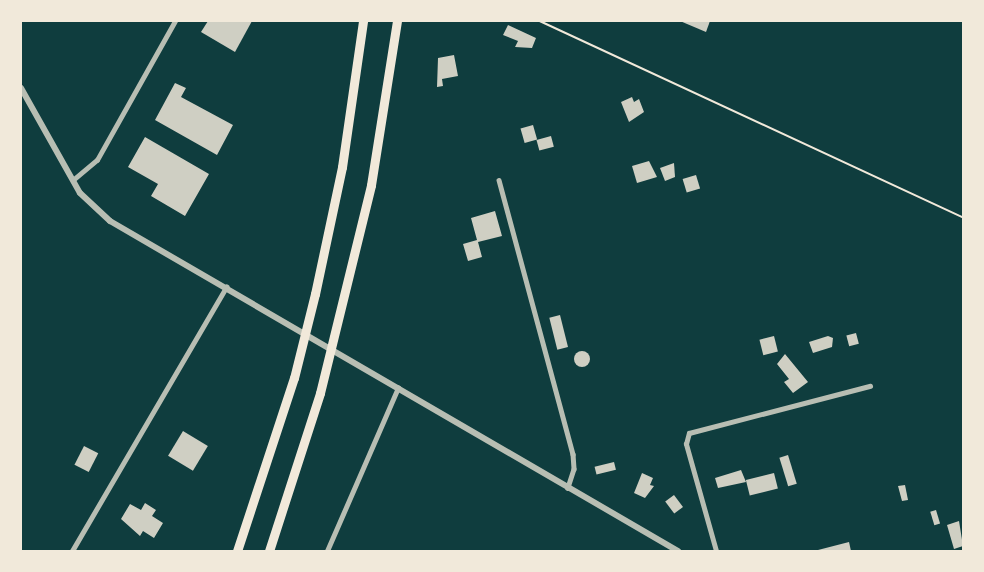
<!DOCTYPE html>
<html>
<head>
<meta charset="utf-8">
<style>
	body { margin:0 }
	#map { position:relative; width:984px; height:572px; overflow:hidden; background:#0f3d3e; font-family:"Asap Condensed",sans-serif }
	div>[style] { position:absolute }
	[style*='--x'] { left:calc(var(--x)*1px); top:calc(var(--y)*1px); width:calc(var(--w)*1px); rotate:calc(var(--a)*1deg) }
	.building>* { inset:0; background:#cfcfc3; transform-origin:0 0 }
	.round { border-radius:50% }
	.path>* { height:1.5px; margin:-0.75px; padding:0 0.75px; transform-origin:0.75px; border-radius:0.75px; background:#f1e9da }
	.minor>* { height:4.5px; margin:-2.25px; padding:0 2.25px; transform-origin:2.25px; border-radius:2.25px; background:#b8beb3 }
	.tertiary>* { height:6px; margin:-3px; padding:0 3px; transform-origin:3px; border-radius:3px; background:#b8beb3 }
	.motorway>* { height:9px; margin:-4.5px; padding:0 4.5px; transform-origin:4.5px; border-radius:4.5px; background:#f1e9da }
	span { translate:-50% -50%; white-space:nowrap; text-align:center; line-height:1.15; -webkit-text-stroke:5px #f1e9da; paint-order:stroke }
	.frame { position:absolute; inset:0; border:22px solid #f1e9da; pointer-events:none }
</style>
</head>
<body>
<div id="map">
	<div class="building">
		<div style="clip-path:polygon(208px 21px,252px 21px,235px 52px,201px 32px)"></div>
		<div style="clip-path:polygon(680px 21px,710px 21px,706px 32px)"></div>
		<div style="clip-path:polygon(508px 25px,536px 38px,532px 48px,515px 47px,518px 41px,503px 35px)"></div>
		<div style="clip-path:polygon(454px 55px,458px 76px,442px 79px,443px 86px,437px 87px,438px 58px)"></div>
		<div style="clip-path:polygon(175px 83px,186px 88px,181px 97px,233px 125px,217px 155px,155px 120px)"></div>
		<div style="clip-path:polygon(632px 97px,634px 102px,639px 99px,644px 112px,629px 122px,621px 102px)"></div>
		<div style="left:533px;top:125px;width:15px;height:13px;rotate:74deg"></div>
		<div style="left:551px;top:136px;width:11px;height:15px;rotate:75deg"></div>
		<div style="clip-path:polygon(145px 137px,209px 174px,185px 216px,151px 196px,158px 184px,128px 167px)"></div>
		<div style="clip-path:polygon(649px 161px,657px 177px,637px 183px,632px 166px)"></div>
		<div style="clip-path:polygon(674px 163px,675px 177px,665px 181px,660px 168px)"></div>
		<div style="left:696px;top:175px;width:14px;height:14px;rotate:73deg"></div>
		<div style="clip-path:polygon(495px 211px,502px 236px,478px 242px,482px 257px,468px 261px,463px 244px,477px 240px,471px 218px)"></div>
		<div style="left:560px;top:315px;width:33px;height:11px;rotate:76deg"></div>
		<div style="left:856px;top:333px;width:11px;height:10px;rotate:75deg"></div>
		<div style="left:774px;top:336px;width:16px;height:15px;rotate:76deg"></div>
		<div style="clip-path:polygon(828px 336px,833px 338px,832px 347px,813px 353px,809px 342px)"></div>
		<div class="round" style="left:574px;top:351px;width:16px;height:16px"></div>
		<div style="clip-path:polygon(785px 354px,808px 382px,793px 393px,784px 382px,789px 379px,777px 364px)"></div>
		<div style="left:183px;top:431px;width:29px;height:29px;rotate:31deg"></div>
		<div style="left:84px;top:446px;width:16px;height:21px;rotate:27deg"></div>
		<div style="left:788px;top:455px;width:30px;height:9px;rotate:73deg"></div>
		<div style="left:614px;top:462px;width:8px;height:20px;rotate:76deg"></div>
		<div style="clip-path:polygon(741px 470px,746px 482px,718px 488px,715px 478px)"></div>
		<div style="clip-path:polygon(642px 473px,653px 478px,650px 485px,654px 486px,645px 498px,634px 493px)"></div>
		<div style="left:774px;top:473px;width:16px;height:29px;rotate:76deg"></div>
		<div style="clip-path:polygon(905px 485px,908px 500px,902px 501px,898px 486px)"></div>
		<div style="left:674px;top:495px;width:15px;height:11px;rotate:53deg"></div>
		<div style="clip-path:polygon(145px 503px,156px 510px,152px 516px,163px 523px,154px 538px,143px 531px,140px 536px,121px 519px,130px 504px,141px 510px)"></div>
		<div style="left:936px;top:510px;width:14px;height:6px;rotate:73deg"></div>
		<div style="clip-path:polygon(959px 521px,963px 546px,954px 549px,947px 525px)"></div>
		<div style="clip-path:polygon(849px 542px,851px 551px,818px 551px,818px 550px)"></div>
	</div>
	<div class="path">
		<div style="--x:540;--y:21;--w:466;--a:24.9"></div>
	</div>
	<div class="minor">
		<div style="--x:73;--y:180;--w:31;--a:-40"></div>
		<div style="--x:97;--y:160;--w:159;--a:-60.7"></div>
		<div style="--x:499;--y:180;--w:284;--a:74.9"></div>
		<div style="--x:573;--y:454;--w:15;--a:86"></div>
		<div style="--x:574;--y:469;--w:20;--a:108"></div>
		<div style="--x:72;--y:551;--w:306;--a:-59.7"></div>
		<div style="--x:327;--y:551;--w:178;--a:-66.5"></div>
		<div style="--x:716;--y:551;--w:111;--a:-105.7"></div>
		<div style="--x:686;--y:444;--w:11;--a:-75"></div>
		<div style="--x:689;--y:433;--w:187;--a:-14.6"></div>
	</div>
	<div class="tertiary">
		<div style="--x:21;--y:88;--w:120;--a:60.7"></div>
		<div style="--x:80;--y:193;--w:41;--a:43"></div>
		<div style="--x:110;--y:221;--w:657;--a:30.16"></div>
	</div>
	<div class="motorway">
		<div style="--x:237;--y:551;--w:182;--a:-71.8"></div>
		<div style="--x:294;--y:378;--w:87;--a:-76"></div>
		<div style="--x:315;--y:294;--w:130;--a:-78"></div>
		<div style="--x:342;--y:167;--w:148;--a:-81.8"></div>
		<div style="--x:269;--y:551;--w:166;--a:-72.1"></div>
		<div style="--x:320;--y:393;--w:214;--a:-76.2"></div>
		<div style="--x:371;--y:185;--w:166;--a:-81"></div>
	</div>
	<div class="frame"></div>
</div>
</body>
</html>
